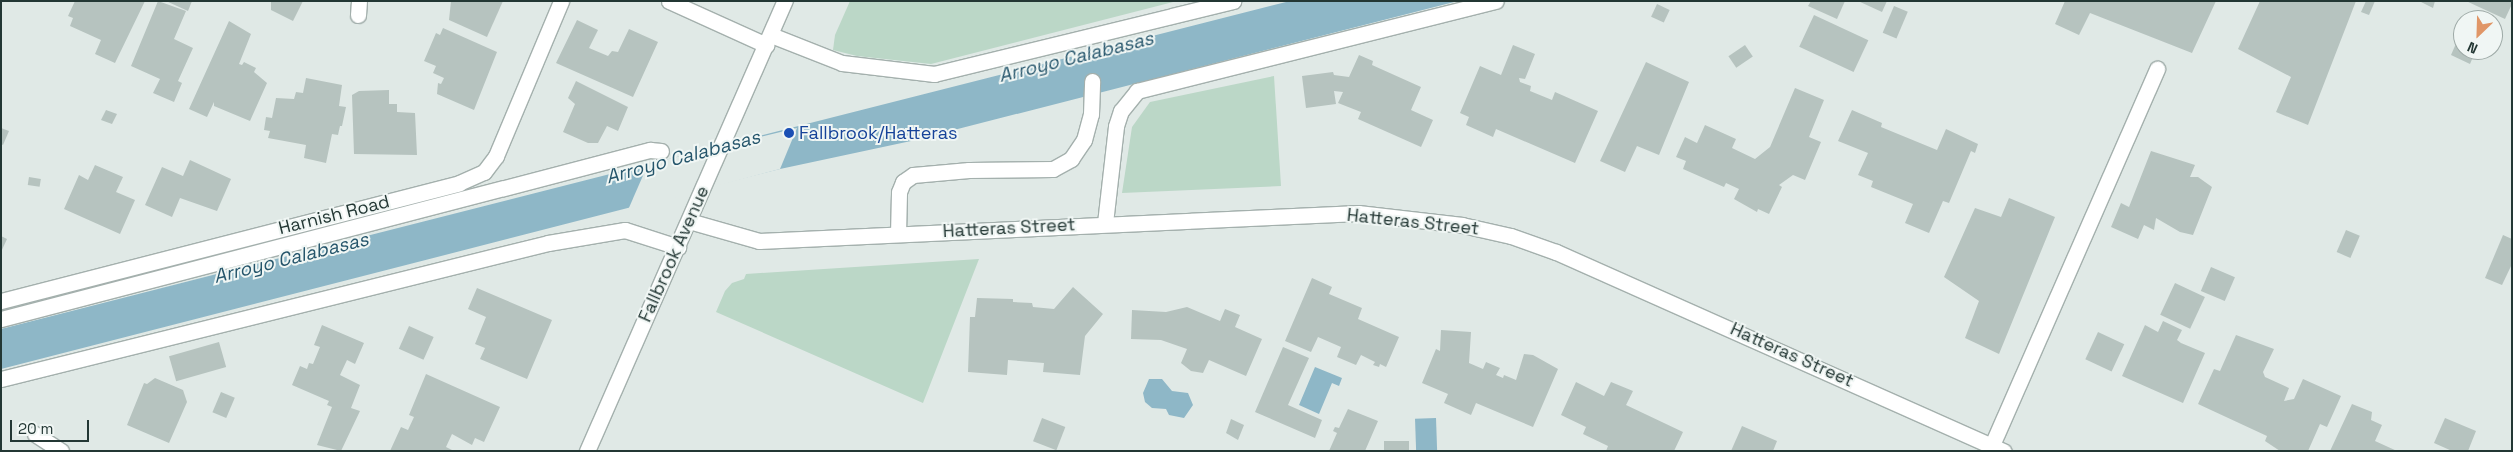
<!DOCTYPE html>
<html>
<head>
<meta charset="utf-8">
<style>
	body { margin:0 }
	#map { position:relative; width:2513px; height:452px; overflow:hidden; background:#e0e9e6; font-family:"Space Grotesk",sans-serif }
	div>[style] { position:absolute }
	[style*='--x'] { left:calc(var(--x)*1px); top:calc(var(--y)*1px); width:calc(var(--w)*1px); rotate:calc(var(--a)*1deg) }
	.green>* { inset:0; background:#bbd7c7 }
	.water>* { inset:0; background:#8eb7c7; transform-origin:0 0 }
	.pier>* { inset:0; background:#e0e9e6 }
	.building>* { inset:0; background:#b6c3bf; transform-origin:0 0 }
	.roads { filter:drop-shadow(1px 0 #a4b0ad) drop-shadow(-1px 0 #a4b0ad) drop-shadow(0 1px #a4b0ad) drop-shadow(0 -1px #a4b0ad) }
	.lane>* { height:15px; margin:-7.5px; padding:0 7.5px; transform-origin:7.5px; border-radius:7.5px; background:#fff }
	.street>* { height:15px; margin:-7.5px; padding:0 7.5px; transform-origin:7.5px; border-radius:7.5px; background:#fff }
	.secondary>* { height:15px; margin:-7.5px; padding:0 7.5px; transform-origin:7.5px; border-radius:7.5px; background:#fff }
	.dots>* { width:14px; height:14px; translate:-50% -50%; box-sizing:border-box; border:2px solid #f0f6f4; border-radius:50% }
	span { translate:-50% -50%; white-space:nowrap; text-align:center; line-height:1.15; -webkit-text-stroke:4px #f0f6f4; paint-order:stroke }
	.transit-label { font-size:18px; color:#164399 }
	.left { translate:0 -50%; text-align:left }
	.street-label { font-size:18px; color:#233734 }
	.water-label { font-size:19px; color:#25556b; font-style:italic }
	.frame { position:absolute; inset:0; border:2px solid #233734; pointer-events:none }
	.north { position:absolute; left:2453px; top:10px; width:50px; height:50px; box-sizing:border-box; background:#f0f6f4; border:1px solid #9eaaa7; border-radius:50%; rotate:204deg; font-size:14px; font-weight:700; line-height:20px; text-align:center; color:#233734 }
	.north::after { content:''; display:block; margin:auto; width:18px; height:22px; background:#e09667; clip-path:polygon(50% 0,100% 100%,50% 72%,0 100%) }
	.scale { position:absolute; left:10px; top:420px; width:79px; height:22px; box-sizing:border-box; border:2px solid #233734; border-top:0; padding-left:6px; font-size:15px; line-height:18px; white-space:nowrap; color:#233734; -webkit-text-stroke:4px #f0f6f4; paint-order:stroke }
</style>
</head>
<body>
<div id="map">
	<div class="green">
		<div style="clip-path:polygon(850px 1px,1177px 1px,931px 64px,857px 56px,833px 50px,835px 35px)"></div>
		<div style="clip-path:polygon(1274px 76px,1281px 186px,1122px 193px,1132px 127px,1150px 102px)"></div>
		<div style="clip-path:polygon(979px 259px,923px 403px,716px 312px,725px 291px,732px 283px,744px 279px,746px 274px)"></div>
	</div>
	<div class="water">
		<div style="clip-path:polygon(1290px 1px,1458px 1px,911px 141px,780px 169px,1px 369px,1px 329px)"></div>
		<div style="clip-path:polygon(1315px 367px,1342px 378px,1339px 386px,1332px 383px,1319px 414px,1299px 405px)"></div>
		<div style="clip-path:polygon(1149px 379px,1162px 379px,1172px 391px,1188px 393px,1193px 405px,1184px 418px,1169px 415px,1166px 409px,1152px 408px,1145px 402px,1143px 393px)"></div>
		<div style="left:1436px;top:418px;width:33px;height:21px;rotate:88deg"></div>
	</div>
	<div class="pier">
		<div style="clip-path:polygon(797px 128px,780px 169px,628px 210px,648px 164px)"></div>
	</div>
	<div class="building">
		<div style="clip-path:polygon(75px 1px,145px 1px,115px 63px,95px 54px,101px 40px,70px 26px,73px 18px,68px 16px)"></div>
		<div style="clip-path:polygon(158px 1px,186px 11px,174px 39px,193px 48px,178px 81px,182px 83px,174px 102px,153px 93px,160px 79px,131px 66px)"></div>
		<div style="clip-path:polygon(166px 1px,192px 1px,188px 11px)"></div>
		<div style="clip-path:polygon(271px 1px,303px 1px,293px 21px,271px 10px)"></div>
		<div style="clip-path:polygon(451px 1px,503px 1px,487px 37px,449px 20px)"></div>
		<div style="clip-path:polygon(1811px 1px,1845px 1px,1837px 19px,1808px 6px)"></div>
		<div style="clip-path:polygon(1858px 1px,1887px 1px,1882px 12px)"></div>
		<div style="clip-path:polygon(2065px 1px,2216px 1px,2192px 53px,2090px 13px,2079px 35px,2055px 24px)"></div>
		<div style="clip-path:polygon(2260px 1px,2356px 1px,2308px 125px,2276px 112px,2291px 77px,2238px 49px)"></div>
		<div style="clip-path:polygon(2366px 1px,2375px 1px,2369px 15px,2361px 12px)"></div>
		<div style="clip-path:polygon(2419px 1px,2435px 1px,2433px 8px)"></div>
		<div style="clip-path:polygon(2466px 1px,2512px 1px,2512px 4px,2505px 19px)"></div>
		<div style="left:1657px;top:4px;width:14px;height:14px;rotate:25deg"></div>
		<div style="left:1894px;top:6px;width:15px;height:29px;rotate:23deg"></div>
		<div style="left:1814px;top:15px;width:60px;height:35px;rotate:25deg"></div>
		<div style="clip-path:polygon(577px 20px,598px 30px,589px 48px,608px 56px,612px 51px,618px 52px,629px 29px,658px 42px,633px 97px,556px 63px)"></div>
		<div style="clip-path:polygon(229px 21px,251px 34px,239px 64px,242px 65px,244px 62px,256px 68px,254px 72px,267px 83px,250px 121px,214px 106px,214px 102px,207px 117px,189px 109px)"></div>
		<div style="clip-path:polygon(443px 28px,497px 52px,474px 110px,437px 94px,438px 83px,441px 84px,444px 78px,433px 73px,436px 66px,424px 61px,436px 33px,440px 35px)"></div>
		<div style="clip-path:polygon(2458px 39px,2463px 42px,2463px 50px,2476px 50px,2470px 64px,2451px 55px)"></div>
		<div style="clip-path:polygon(1513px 45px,1535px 54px,1525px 79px,1519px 78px,1520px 82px,1531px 86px,1530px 91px,1552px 100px,1555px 92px,1598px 111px,1575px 163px,1496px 129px,1493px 137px,1466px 125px,1469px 117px,1460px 113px,1480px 66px,1501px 75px)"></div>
		<div style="left:1745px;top:45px;width:14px;height:20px;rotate:56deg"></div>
		<div style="clip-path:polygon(1359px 55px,1373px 61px,1372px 65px,1421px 87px,1411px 110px,1433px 120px,1421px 147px,1358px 119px,1361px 112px,1338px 103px,1343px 92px,1334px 91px,1336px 104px,1306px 108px,1302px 76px,1333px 72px,1334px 75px,1349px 77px)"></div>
		<div style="clip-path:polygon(1646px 62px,1689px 82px,1659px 155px,1637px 146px,1625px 172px,1600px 161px)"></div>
		<div style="clip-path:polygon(306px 78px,342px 85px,339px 106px,346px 107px,342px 126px,340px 126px,338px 135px,332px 134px,326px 163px,304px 158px,306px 145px,268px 138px,270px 131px,264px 130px,266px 117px,272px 118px,276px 98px,294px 99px,296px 92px,303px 93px)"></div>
		<div style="clip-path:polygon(576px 81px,628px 107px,618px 131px,607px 126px,598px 143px,588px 143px,563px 132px,575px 104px,568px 98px)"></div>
		<div style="clip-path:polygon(1795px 88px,1824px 100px,1809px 137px,1821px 142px,1805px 180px,1793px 175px,1779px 185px,1782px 187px,1769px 214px,1758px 209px,1757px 212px,1734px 199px,1739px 189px,1726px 183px,1724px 187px,1683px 169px,1686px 161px,1676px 157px,1685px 137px,1697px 143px,1705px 125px,1736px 139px,1732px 148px,1755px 159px,1770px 147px)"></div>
		<div style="clip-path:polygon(389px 90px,389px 104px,397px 104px,397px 112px,415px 113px,417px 155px,354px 154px,352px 95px,359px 91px)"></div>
		<div style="clip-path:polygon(106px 110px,117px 114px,112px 124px,101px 120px)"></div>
		<div style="clip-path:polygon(1852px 110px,1882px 123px,1881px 127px,1937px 150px,1946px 129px,1978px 144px,1975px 153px,1971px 151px,1949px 203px,1943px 201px,1929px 233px,1905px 223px,1913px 204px,1871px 187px,1873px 181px,1858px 175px,1868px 153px,1838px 141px)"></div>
		<div style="clip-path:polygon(1px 128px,9px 131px,3px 145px,1px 144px)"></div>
		<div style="clip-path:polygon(2151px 151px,2195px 165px,2190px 177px,2198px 177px,2212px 187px,2193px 235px,2180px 232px,2156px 218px,2154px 230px,2144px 225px,2138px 239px,2111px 227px,2121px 203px,2129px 207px)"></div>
		<div style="clip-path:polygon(190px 160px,231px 179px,217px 211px,180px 198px,172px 217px,145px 205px,162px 167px,183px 176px)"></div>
		<div style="clip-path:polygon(95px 165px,123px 177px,116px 192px,135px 200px,120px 234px,64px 209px,79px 175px,88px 180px)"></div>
		<div style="left:29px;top:177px;width:12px;height:8px;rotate:9deg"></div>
		<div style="clip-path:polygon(2009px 198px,2055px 217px,1999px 354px,1965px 338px,1979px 301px,1944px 277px,1975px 208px,2001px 217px)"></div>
		<div style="left:2346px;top:230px;width:15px;height:24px;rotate:23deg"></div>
		<div style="clip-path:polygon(2503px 235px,2512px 239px,2512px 264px,2502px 285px,2485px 278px)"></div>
		<div style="clip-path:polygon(1px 236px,7px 239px,1px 252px)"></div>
		<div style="left:2211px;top:267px;width:26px;height:26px;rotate:23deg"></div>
		<div style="clip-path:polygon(1312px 278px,1332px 287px,1329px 294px,1362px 308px,1358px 319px,1399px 337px,1386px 367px,1380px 364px,1379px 367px,1373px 365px,1375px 362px,1361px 355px,1356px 365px,1337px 357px,1341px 347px,1318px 337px,1311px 352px,1285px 341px)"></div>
		<div style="left:2175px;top:283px;width:33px;height:35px;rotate:25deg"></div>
		<div style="clip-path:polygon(1073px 287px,1103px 314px,1085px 336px,1080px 375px,1043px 372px,1044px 363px,1008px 360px,1007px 375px,968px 372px,970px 317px,975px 317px,977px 298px,1013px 299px,1013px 302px,1032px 303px,1033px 307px,1054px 309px)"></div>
		<div style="clip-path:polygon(477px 288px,552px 320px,527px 379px,480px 359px,485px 348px,475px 344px,486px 317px,468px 309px)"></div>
		<div style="clip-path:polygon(1187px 307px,1220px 321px,1225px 309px,1240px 315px,1235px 327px,1262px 339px,1246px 376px,1209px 360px,1203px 373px,1191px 371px,1181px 363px,1187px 349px,1161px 340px,1131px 339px,1132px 310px,1166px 312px)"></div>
		<div style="clip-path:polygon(2163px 321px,2182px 330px,2177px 340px,2181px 343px,2205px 353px,2183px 403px,2122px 376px,2145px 325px,2158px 332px)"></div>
		<div style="clip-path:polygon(322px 325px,364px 343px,355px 364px,347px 360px,340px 375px,360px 385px,351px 408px,360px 411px,341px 451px,317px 445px,332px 407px,327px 405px,329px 401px,292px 385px,300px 366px,307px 369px,309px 363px,313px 364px,320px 347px,314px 345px)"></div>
		<div style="left:409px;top:326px;width:27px;height:25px;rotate:24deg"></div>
		<div style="clip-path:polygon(1441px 330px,1471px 332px,1469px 363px,1483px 369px,1486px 362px,1500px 368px,1496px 375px,1503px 378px,1504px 375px,1516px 380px,1524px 354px,1533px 355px,1558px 369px,1533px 427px,1476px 403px,1471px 415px,1444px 403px,1448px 394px,1422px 383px,1436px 349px,1440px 351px)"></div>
		<div style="left:2098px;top:332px;width:29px;height:30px;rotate:25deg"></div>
		<div style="clip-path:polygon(2236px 335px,2274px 349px,2263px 372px,2265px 377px,2289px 388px,2284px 401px,2294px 399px,2303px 379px,2341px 396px,2327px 427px,2320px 424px,2308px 451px,2280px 451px,2265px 441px,2267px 436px,2198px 404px,2214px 369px,2220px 371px)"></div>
		<div style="left:219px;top:342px;width:26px;height:52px;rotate:74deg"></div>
		<div style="clip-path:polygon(1283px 347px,1309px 358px,1288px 405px,1322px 420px,1315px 438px,1255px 412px)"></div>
		<div style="clip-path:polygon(426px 374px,500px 407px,484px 442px,475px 438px,472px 445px,452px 434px,446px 447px,454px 451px,390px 451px,401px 427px,408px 430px,414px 417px,409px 415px)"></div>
		<div style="clip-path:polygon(155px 378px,183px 390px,187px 402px,169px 443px,127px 425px,144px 383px,147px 384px)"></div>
		<div style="clip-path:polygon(1576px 382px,1604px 396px,1611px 382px,1633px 391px,1626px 405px,1683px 432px,1674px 451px,1606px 451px,1608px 446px,1583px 434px,1586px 427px,1561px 415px)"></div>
		<div style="left:221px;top:392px;width:15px;height:22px;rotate:23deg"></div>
		<div style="clip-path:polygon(2352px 404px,2372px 412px,2371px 420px,2382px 425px,2375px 441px,2397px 451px,2330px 451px)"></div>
		<div style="clip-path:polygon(1348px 409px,1378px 421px,1365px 451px,1329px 451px,1337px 433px,1333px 431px,1335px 427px,1339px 428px)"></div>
		<div style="left:1042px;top:418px;width:25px;height:25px;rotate:21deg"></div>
		<div style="clip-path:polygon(2445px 418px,2476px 431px,2468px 451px,2452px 451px,2434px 443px)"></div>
		<div style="clip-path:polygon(1231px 419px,1244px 425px,1238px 440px,1226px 433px)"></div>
		<div style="clip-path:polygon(1742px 426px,1777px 441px,1773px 451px,1731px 451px)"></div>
		<div style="left:1409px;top:441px;width:10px;height:25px;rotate:90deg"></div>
	</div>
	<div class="roads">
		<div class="lane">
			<div style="--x:771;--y:35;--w:76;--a:21.5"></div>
			<div style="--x:842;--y:63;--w:93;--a:6.8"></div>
			<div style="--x:934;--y:74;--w:308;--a:-13.7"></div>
			<div style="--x:1105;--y:223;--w:98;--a:-83.5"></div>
			<div style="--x:1116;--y:126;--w:16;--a:-72"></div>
			<div style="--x:1121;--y:111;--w:26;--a:-51"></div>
			<div style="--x:1137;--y:91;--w:370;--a:-14.1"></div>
			<div style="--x:898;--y:234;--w:42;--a:-88.6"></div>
			<div style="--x:899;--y:192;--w:11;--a:-68"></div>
			<div style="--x:903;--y:182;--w:12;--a:-35"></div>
			<div style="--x:913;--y:175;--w:56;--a:-5.1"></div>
			<div style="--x:969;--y:170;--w:84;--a:-0.7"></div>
			<div style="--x:1053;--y:169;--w:21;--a:-29"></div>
			<div style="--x:1071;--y:159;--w:23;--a:-56"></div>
			<div style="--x:1084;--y:140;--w:27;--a:-75"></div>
			<div style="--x:1091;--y:114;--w:33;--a:-88"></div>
			<div style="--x:1;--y:319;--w:671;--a:-14.6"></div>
			<div style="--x:650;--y:150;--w:11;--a:5"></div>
			<div style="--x:1;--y:379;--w:564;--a:-13.96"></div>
			<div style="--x:548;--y:243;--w:78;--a:-9.6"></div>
			<div style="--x:625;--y:230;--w:56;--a:17.8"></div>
			<div style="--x:1992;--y:445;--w:411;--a:-66.3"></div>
		</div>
		<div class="street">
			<div style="--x:669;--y:1;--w:107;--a:24.4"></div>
			<div style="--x:358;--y:15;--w:14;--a:-86"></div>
			<div style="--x:689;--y:221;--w:73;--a:15.9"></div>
			<div style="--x:759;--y:241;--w:600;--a:-2.68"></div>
			<div style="--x:1358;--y:213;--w:105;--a:6.6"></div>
			<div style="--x:1462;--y:225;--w:50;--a:12.7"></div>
			<div style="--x:1511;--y:236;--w:48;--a:19.6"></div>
			<div style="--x:1556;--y:252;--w:490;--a:24"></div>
			<div style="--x:1;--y:301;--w:473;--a:-14.4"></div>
			<div style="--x:459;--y:183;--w:27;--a:-24"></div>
			<div style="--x:484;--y:172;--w:20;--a:-53"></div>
			<div style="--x:496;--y:156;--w:168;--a:-67.2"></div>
			<div style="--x:35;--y:434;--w:31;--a:33"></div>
		</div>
		<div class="secondary">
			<div style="--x:587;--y:451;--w:492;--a:-66.3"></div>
		</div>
	</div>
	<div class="dots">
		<div style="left:789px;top:133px;background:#1a4fb4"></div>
	</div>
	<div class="transit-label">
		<span class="left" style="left:799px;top:133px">Fallbrook/Hatteras</span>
	</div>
	<div class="street-label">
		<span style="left:334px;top:215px;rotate:-14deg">Harnish Road</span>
		<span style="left:1413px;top:222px;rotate:6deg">Hatteras Street</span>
		<span style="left:1009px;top:228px;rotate:-3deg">Hatteras Street</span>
		<span style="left:674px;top:254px;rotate:-66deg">Fallbrook Avenue</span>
		<span style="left:1792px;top:355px;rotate:24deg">Hatteras Street</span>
	</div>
	<div class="water-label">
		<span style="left:1076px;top:57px;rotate:-14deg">Arroyo Calabasas</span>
		<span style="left:683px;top:157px;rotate:-15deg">Arroyo Calabasas</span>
		<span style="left:291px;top:258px;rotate:-14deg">Arroyo Calabasas</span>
	</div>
	<div class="frame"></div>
	<div class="north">N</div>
	<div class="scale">20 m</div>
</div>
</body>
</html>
